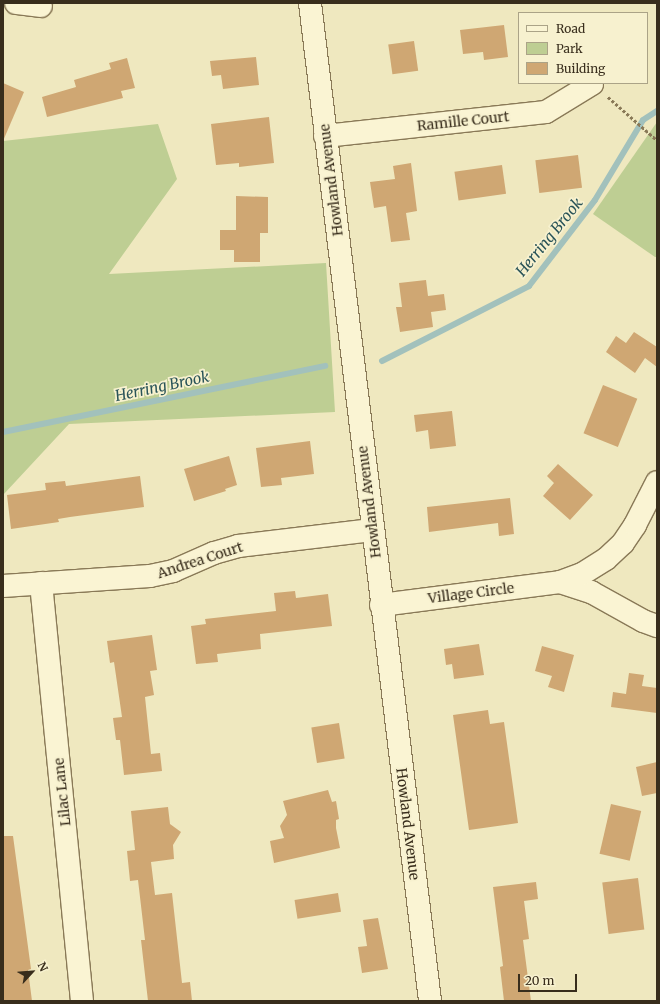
<!DOCTYPE html>
<html>
<head>
<meta charset="utf-8">
<style>
	body { margin:0 }
	#map { position:relative; width:660px; height:1004px; overflow:hidden; background:#efe8bf; font-family:Merriweather,serif }
	div>[style] { position:absolute }
	[style*='--x'] { left:calc(var(--x)*1px); top:calc(var(--y)*1px); width:calc(var(--w)*1px); rotate:calc(var(--a)*1deg) }
	.green>* { inset:0; background:#bece93 }
	.stream>* { height:6px; margin:-3px; padding:0 3px; transform-origin:3px; border-radius:3px; background:#a2c1bc }
	.building>* { inset:0; background:#cfa773; transform-origin:0 0 }
	.path>* { height:2.5px; margin-top:-1.25px; transform-origin:0; background:repeating-linear-gradient(90deg,#897957 0 3px,transparent 0 5px) }
	.roads { filter:drop-shadow(1px 0 #897957) drop-shadow(-1px 0 #897957) drop-shadow(0 1px #897957) drop-shadow(0 -1px #897957) }
	.minor>* { height:22px; margin:-11px; padding:0 11px; transform-origin:11px; border-radius:11px; background:#faf4d3 }
	span { translate:-50% -50%; white-space:nowrap; text-align:center; line-height:1.15; -webkit-text-stroke:3.5px #f7f1cf; paint-order:stroke }
	.street-label { font-size:14px; color:#382d1c }
	.water-label { font-size:15px; color:#2a5458; font-style:italic }
	.frame { position:absolute; inset:0; border:4px solid #382d1c; pointer-events:none }
	.legend { position:absolute; left:518px; top:12px; width:130px; height:72px; box-sizing:border-box; background:#f7f1cf; border:1px solid #aba387; margin:0; padding:5px 7px; list-style:none; font-size:12px; color:#382d1c }
	.legend li { display:flex; align-items:center; gap:8px; height:20px }
	.legend b { width:20px; border:1px solid #aba387 }
	.north { position:absolute; left:12px; top:952px; width:40px; height:40px; -webkit-text-stroke:3px #f7f1cf; paint-order:stroke; rotate:64deg; font-size:11px; font-weight:700; line-height:16px; text-align:center; color:#382d1c }
	.north::after { content:''; display:block; margin:auto; width:14px; height:18px; background:#382d1c; clip-path:polygon(50% 0,100% 100%,50% 72%,0 100%) }
	.scale { position:absolute; left:518px; top:974px; width:59px; height:18px; box-sizing:border-box; border:2px solid #382d1c; border-top:0; padding-left:5px; font-size:12px; line-height:14px; white-space:nowrap; color:#382d1c; -webkit-text-stroke:3px #f7f1cf; paint-order:stroke }
</style>
</head>
<body>
<div id="map">
	<div class="green">
		<div style="clip-path:polygon(657px 122px,657px 257px,655px 257px,593px 214px)"></div>
		<div style="clip-path:polygon(158px 124px,177px 179px,109px 274px,326px 263px,335px 412px,69px 424px,3px 495px,3px 141px)"></div>
	</div>
	<div class="stream">
		<div style="--x:382;--y:361;--w:165;--a:-27"></div>
		<div style="--x:529;--y:286;--w:108;--a:-52.5"></div>
		<div style="--x:595;--y:200;--w:93;--a:-59"></div>
		<div style="--x:643;--y:120;--w:17;--a:-33"></div>
		<div style="--x:3;--y:432;--w:329;--a:-11.6"></div>
	</div>
	<div class="building">
		<div style="clip-path:polygon(504px 25px,508px 57px,484px 60px,483px 52px,463px 54px,460px 30px)"></div>
		<div style="left:414px;top:41px;width:30px;height:26px;rotate:82deg"></div>
		<div style="clip-path:polygon(256px 57px,259px 85px,223px 89px,221px 75px,212px 76px,210px 61px)"></div>
		<div style="clip-path:polygon(127px 58px,135px 88px,121px 91px,123px 98px,47px 117px,42px 97px,76px 87px,74px 80px,111px 69px,109px 63px)"></div>
		<div style="clip-path:polygon(3px 83px,24px 92px,3px 141px)"></div>
		<div style="clip-path:polygon(269px 117px,274px 163px,239px 167px,239px 163px,216px 165px,211px 124px)"></div>
		<div style="left:578px;top:155px;width:33px;height:43px;rotate:83deg"></div>
		<div style="clip-path:polygon(411px 163px,417px 211px,406px 213px,410px 240px,391px 242px,386px 206px,374px 208px,370px 182px,395px 179px,393px 166px)"></div>
		<div style="left:502px;top:165px;width:29px;height:48px;rotate:82deg"></div>
		<div style="clip-path:polygon(236px 196px,268px 197px,268px 233px,260px 233px,260px 262px,234px 262px,234px 250px,220px 250px,220px 230px,236px 230px)"></div>
		<div style="clip-path:polygon(426px 280px,428px 296px,444px 294px,446px 310px,431px 312px,433px 327px,400px 332px,396px 307px,402px 307px,399px 283px)"></div>
		<div style="clip-path:polygon(634px 332px,657px 347px,657px 367px,645px 358px,635px 373px,606px 352px,616px 336px,626px 343px)"></div>
		<div style="left:603px;top:385px;width:37px;height:52px;rotate:22deg"></div>
		<div style="clip-path:polygon(452px 411px,456px 446px,430px 449px,428px 430px,416px 432px,414px 415px)"></div>
		<div style="clip-path:polygon(310px 441px,314px 474px,281px 478px,282px 485px,261px 487px,256px 448px)"></div>
		<div style="clip-path:polygon(229px 456px,237px 485px,225px 489px,226px 491px,194px 501px,184px 469px)"></div>
		<div style="clip-path:polygon(558px 464px,593px 495px,570px 520px,543px 496px,554px 483px,547px 476px)"></div>
		<div style="clip-path:polygon(140px 476px,144px 507px,70px 517px,58px 519px,59px 522px,11px 529px,7px 495px,46px 490px,45px 483px,65px 481px,66px 486px)"></div>
		<div style="clip-path:polygon(510px 498px,514px 534px,499px 536px,498px 523px,429px 532px,427px 507px)"></div>
		<div style="clip-path:polygon(295px 591px,296px 598px,328px 594px,332px 626px,260px 634px,261px 649px,217px 654px,218px 662px,196px 664px,191px 626px,206px 624px,205px 619px,276px 611px,274px 593px)"></div>
		<div style="clip-path:polygon(152px 635px,157px 670px,150px 671px,154px 695px,145px 697px,151px 754px,160px 753px,162px 771px,124px 775px,120px 740px,116px 740px,113px 718px,122px 717px,114px 662px,110px 663px,107px 641px)"></div>
		<div style="clip-path:polygon(479px 644px,484px 675px,454px 679px,452px 664px,446px 665px,444px 649px)"></div>
		<div style="clip-path:polygon(542px 646px,574px 655px,564px 692px,548px 687px,552px 676px,535px 671px)"></div>
		<div style="clip-path:polygon(629px 673px,644px 675px,642px 686px,657px 688px,657px 713px,611px 707px,613px 692px,626px 694px)"></div>
		<div style="clip-path:polygon(488px 710px,490px 724px,504px 722px,518px 823px,469px 830px,453px 715px)"></div>
		<div style="left:339px;top:723px;width:36px;height:28px;rotate:81deg"></div>
		<div style="clip-path:polygon(657px 762px,657px 793px,642px 796px,636px 767px)"></div>
		<div style="clip-path:polygon(328px 790px,332px 802px,336px 801px,339px 819px,336px 820px,336px 828px,340px 848px,274px 863px,270px 841px,284px 838px,280px 826px,287px 815px,283px 801px)"></div>
		<div style="left:611px;top:804px;width:31px;height:51px;rotate:13deg"></div>
		<div style="clip-path:polygon(168px 807px,170px 824px,181px 832px,173px 845px,174px 859px,151px 862px,155px 895px,172px 893px,182px 983px,190px 982px,192px 1001px,148px 1001px,141px 940px,145px 940px,138px 880px,130px 881px,127px 851px,135px 850px,131px 811px)"></div>
		<div style="clip-path:polygon(3px 836px,13px 836px,31px 969px,28px 970px,32px 1001px,3px 1001px)"></div>
		<div style="left:638px;top:878px;width:52px;height:36px;rotate:83deg"></div>
		<div style="clip-path:polygon(536px 882px,538px 899px,524px 901px,529px 939px,523px 940px,531px 1001px,504px 1001px,500px 967px,503px 966px,493px 887px)"></div>
		<div style="left:338px;top:893px;width:19px;height:44px;rotate:81deg"></div>
		<div style="clip-path:polygon(378px 918px,388px 969px,362px 973px,358px 947px,367px 946px,363px 920px)"></div>
	</div>
	<div class="path">
		<div style="--x:608;--y:97;--w:65;--a:41.3"></div>
	</div>
	<div class="roads">
		<div class="minor">
			<div style="--x:16;--y:3;--w:25;--a:7"></div>
			<div style="--x:310;--y:3;--w:1005;--a:83.14"></div>
			<div style="--x:325;--y:136;--w:222;--a:-6.2"></div>
			<div style="--x:546;--y:112;--w:54;--a:-31.3"></div>
			<div style="--x:560;--y:582;--w:33;--a:18"></div>
			<div style="--x:591;--y:592;--w:60;--a:29.1"></div>
			<div style="--x:643;--y:621;--w:15;--a:20"></div>
			<div style="--x:41;--y:583;--w:420;--a:84.4"></div>
			<div style="--x:3;--y:586;--w:147;--a:-3.9"></div>
			<div style="--x:150;--y:576;--w:24;--a:-12"></div>
			<div style="--x:173;--y:571;--w:45;--a:-23.7"></div>
			<div style="--x:214;--y:553;--w:25;--a:-16"></div>
			<div style="--x:238;--y:546;--w:135;--a:-6.8"></div>
			<div style="--x:381;--y:605;--w:180;--a:-7.3"></div>
			<div style="--x:560;--y:582;--w:23;--a:-20"></div>
			<div style="--x:582;--y:574;--w:28;--a:-32"></div>
			<div style="--x:606;--y:559;--w:23;--a:-43"></div>
			<div style="--x:623;--y:543;--w:22;--a:-56"></div>
			<div style="--x:635;--y:525;--w:48;--a:-62.9"></div>
		</div>
	</div>
	<div class="street-label">
		<span style="left:463px;top:121px;rotate:-6deg">Ramille Court</span>
		<span style="left:331px;top:180px;rotate:-97deg">Howland Avenue</span>
		<span style="left:369px;top:502px;rotate:-97deg">Howland Avenue</span>
		<span style="left:200px;top:560px;rotate:-18deg">Andrea Court</span>
		<span style="left:471px;top:593px;rotate:-7deg">Village Circle</span>
		<span style="left:62px;top:792px;rotate:-96deg">Lilac Lane</span>
		<span style="left:408px;top:824px;rotate:83deg">Howland Avenue</span>
	</div>
	<div class="water-label">
		<span style="left:549px;top:237px;rotate:-51deg">Herring Brook</span>
		<span style="left:162px;top:386px;rotate:-12deg">Herring Brook</span>
	</div>
	<div class="frame"></div>
	<ul class="legend">
	<li><b style="height:5px;background:#faf4d3"></b>Road</li>
	<li><b style="height:11px;background:#bece93"></b>Park</li>
	<li><b style="height:11px;background:#cfa773"></b>Building</li>
	</ul>
	<div class="north">N</div>
	<div class="scale">20 m</div>
</div>
</body>
</html>
